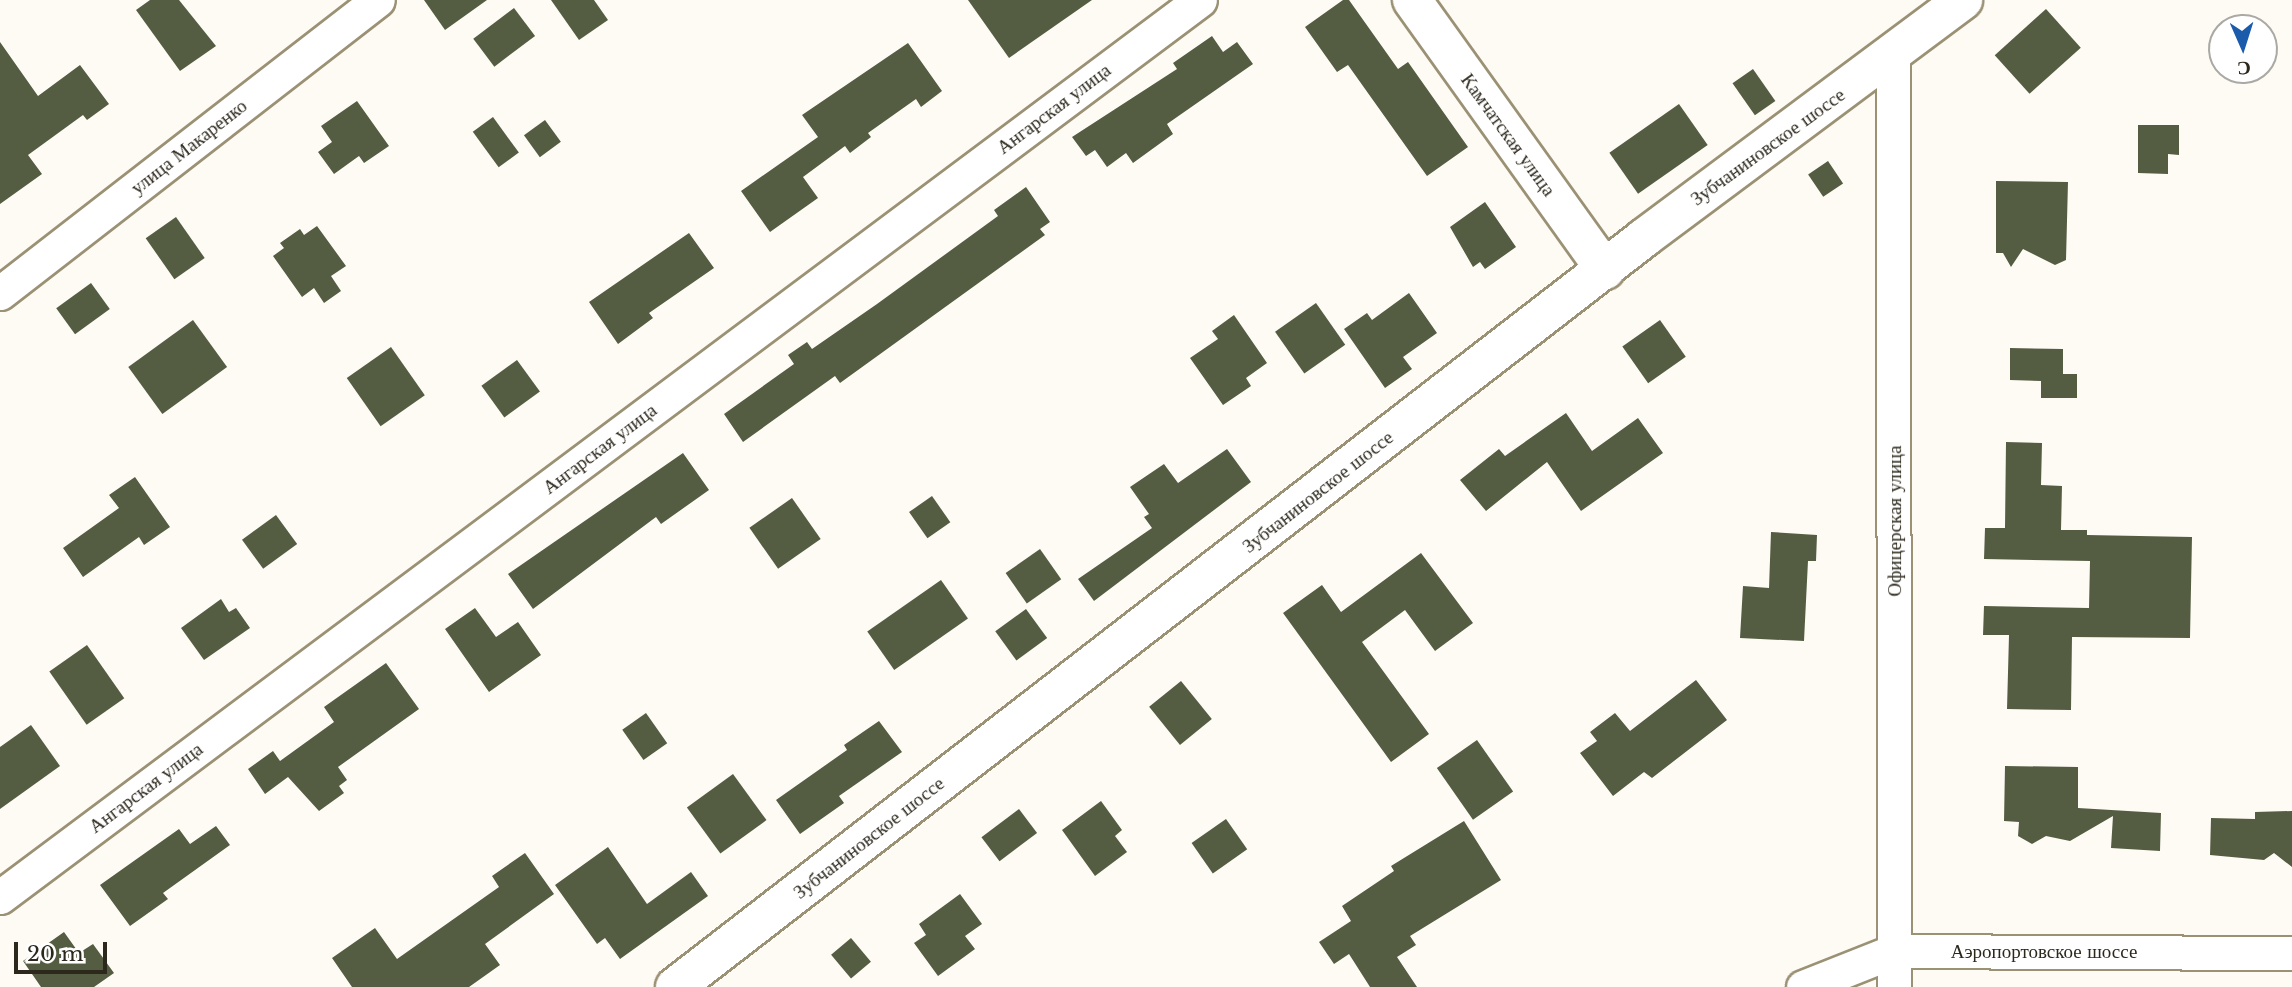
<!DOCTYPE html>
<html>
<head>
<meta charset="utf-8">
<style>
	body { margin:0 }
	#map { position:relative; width:2292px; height:987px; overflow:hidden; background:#fefbf5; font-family:"Libre Baskerville",serif }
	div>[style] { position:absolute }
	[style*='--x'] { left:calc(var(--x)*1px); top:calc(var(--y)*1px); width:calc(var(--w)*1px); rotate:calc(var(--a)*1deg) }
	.building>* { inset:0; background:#545d42; transform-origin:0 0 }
	.roads { filter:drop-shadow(2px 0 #9b9174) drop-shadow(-2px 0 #9b9174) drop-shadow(0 2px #9b9174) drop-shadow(0 -2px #9b9174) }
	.street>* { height:33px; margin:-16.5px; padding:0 16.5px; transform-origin:16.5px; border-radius:16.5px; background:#fff }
	.secondary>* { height:38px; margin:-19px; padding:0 19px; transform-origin:19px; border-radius:19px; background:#fff }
	.primary>* { height:38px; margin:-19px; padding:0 19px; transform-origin:19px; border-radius:19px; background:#fff }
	span { translate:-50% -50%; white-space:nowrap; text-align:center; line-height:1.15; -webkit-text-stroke:7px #fff; paint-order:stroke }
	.street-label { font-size:19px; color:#2c281c }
	.north { position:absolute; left:2208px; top:14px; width:70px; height:70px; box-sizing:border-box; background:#fff; border:2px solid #aba9a4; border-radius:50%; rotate:177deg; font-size:19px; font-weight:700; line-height:28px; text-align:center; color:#2c281c }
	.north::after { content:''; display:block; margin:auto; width:24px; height:32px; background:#1a5bab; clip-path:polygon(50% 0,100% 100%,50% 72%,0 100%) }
	.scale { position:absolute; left:14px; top:942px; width:93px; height:32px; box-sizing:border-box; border:4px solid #2c281c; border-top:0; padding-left:9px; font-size:21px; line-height:24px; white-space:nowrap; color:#2c281c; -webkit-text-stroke:5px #fff; paint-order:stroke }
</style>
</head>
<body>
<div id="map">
	<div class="building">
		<div style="clip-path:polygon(150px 0,179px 0,216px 46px,180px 71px,136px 10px)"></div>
		<div style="clip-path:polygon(424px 0,487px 0,445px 30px)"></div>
		<div style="clip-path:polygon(551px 0,594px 0,608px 20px,579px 40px)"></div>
		<div style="clip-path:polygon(968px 0,1092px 0,1009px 58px)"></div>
		<div style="clip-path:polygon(1343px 0,1349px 0,1398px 69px,1408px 62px,1468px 147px,1427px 176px,1348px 65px,1337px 72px,1305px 27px)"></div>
		<div style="left:514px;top:8px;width:35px;height:51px;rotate:53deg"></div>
		<div style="left:2046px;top:9px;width:52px;height:69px;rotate:48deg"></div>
		<div style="clip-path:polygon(1212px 36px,1223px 52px,1237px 42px,1253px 64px,1167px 124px,1173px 134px,1133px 163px,1126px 153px,1107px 167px,1095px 150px,1086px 156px,1072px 137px,1177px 69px,1173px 63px)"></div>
		<div style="clip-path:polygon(0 42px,38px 96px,80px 65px,109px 104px,87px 120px,83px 115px,28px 155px,42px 174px,0 204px)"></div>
		<div style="clip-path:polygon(908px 43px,942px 91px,921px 107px,916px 99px,868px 133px,871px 137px,850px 153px,845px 146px,803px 177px,818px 198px,770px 232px,741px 191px,818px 137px,802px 115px)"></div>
		<div style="left:1753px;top:69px;width:39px;height:25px;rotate:55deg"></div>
		<div style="clip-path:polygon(357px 101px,389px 146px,364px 163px,359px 156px,334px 174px,318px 152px,332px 142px,321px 126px)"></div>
		<div style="left:1679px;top:104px;width:50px;height:85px;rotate:55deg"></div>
		<div style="left:493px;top:117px;width:44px;height:25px;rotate:54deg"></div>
		<div style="left:545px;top:120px;width:27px;height:26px;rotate:54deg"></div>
		<div style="clip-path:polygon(2138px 125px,2179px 125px,2179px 155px,2168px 154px,2168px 174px,2138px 173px)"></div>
		<div style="left:1828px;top:161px;width:27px;height:24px;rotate:56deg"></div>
		<div style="clip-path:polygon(1996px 181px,2068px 182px,2066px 260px,2055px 265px,2023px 249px,2011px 267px,2003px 253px,1996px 253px)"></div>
		<div style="clip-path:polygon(1026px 187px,1050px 222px,1040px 229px,1045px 235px,840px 383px,835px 376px,743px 442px,724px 414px,794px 364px,788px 355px,807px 342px,812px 349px,877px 304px,998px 216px,994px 210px)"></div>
		<div style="clip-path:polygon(1485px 202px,1516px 247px,1485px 269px,1480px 262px,1473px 267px,1450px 227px)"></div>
		<div style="left:176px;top:217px;width:50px;height:37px;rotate:55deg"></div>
		<div style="clip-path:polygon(317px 226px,346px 266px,331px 276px,341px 291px,324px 303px,314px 288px,302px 297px,273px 256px,284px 248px,280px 243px,300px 229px,304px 235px)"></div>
		<div style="clip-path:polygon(689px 233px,714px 268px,649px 313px,653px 318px,618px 344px,589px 302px)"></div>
		<div style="left:91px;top:283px;width:32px;height:43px;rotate:54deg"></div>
		<div style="clip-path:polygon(1409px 293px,1437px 333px,1403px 357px,1412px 369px,1385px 388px,1344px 329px,1367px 313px,1372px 320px)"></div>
		<div style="left:1316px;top:303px;width:51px;height:50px;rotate:55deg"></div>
		<div style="clip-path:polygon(1234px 315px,1267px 363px,1246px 378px,1251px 386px,1223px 405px,1190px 358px,1218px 339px,1212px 331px)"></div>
		<div style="left:193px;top:320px;width:58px;height:80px;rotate:54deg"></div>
		<div style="left:1660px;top:320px;width:45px;height:46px;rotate:55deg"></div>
		<div style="left:391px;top:347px;width:59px;height:54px;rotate:55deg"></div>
		<div style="clip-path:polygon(2010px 348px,2063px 349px,2063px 374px,2077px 374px,2077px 398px,2041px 398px,2041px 381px,2010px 380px)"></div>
		<div style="left:517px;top:360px;width:39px;height:44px;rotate:54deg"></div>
		<div style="clip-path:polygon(1566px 413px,1592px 451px,1638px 418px,1663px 453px,1581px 511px,1547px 462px,1486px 511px,1460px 480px,1499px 449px,1505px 456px)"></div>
		<div style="clip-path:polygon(2006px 442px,2042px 443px,2041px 485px,2062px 486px,2061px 530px,2087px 530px,2087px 535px,2192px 537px,2190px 638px,2072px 637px,2071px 710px,2007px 709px,2009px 635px,1983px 635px,1984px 606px,2089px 608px,2090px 561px,1984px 559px,1985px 528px,2005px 528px)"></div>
		<div style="clip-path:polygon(1227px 449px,1251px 482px,1094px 601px,1078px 579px,1152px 528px,1144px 517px,1149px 514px,1130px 487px,1164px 464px,1178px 483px)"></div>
		<div style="clip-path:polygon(683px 453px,709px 490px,661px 524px,656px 517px,533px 609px,508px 574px)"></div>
		<div style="clip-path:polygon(135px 477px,170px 527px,144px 545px,139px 537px,83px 577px,63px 548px,119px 508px,109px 495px)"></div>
		<div style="left:932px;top:496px;width:32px;height:28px;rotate:55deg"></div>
		<div style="left:792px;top:498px;width:50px;height:52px;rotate:55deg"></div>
		<div style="left:276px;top:515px;width:36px;height:42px;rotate:54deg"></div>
		<div style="clip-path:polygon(1771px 532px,1817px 535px,1816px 561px,1808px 561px,1804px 641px,1740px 638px,1743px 586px,1769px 588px)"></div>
		<div style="left:1040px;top:549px;width:37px;height:42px;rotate:55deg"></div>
		<div style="clip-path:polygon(1421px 553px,1473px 623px,1435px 651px,1405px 610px,1362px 642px,1429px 734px,1391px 762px,1283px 613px,1322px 585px,1341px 612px)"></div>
		<div style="left:941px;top:580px;width:47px;height:90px;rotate:55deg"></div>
		<div style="clip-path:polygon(221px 599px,229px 612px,236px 608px,250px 628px,204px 660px,181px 628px)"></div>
		<div style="clip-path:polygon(475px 608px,496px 637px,518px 622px,541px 655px,489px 692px,445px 629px)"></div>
		<div style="left:1026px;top:609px;width:36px;height:38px;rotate:54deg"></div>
		<div style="left:87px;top:645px;width:65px;height:46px;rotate:55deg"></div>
		<div style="clip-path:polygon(386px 663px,419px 709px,338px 767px,347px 780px,339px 786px,344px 793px,319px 811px,288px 777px,265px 794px,248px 769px,273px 751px,280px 761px,334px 722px,324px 707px)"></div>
		<div style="clip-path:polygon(1696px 680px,1727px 720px,1652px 778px,1644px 772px,1613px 796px,1580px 753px,1597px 741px,1590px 732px,1615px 713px,1630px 731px)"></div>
		<div style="left:1181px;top:681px;width:49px;height:41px;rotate:51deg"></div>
		<div style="left:646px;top:713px;width:37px;height:29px;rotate:55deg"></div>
		<div style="clip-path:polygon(879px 721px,902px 752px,839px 796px,844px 803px,800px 834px,776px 800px,847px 750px,844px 745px)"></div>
		<div style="clip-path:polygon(31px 725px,60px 766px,0 809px,0 747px)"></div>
		<div style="left:1477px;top:740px;width:63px;height:49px;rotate:55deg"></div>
		<div style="clip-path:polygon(2005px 766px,2078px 767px,2078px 808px,2161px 813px,2160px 851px,2111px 848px,2113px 816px,2070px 841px,2046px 836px,2032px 844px,2018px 836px,2019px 822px,2004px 821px)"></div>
		<div style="left:733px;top:774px;width:57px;height:57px;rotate:54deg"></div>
		<div style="clip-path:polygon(1101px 801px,1122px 830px,1115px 836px,1127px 852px,1095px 876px,1062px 830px)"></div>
		<div style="left:1019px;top:809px;width:30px;height:47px;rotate:53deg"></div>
		<div style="clip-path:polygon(2292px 811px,2292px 867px,2274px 853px,2264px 860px,2210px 855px,2211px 818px,2255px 819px,2255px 812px)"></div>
		<div style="left:1226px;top:819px;width:37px;height:42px;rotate:55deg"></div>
		<div style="clip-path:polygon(1464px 821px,1501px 880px,1410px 936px,1416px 945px,1397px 957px,1417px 987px,1370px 987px,1349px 954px,1334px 964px,1319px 942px,1351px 921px,1342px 906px,1394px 871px,1391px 866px)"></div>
		<div style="clip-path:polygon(216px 826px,230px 845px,163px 893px,168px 899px,130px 926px,100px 885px,179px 829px,190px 844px)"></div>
		<div style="clip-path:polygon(608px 847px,647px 904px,691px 872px,708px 896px,620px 959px,605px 938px,597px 944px,555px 885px)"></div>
		<div style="clip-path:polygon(525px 853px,554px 894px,485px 944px,500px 965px,469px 987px,352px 987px,332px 958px,375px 928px,397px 959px,499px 887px,492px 876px)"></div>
		<div style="clip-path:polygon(960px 894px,982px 924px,965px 936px,975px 949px,938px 976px,914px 943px,926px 935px,919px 924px)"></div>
		<div style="clip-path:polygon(64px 932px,79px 953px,93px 944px,114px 973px,94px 987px,41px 987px,23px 961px)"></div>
		<div style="left:851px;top:938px;width:31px;height:26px;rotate:50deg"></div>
	</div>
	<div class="roads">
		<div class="street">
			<div style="--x:1893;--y:54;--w:933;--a:89.94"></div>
			<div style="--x:0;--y:293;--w:478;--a:-37.8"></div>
			<div style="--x:0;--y:897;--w:1498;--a:-36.78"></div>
			<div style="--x:1803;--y:987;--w:98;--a:-21.6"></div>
			<div style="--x:1894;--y:951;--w:398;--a:0.3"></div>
		</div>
		<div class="secondary">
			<div style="--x:1412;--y:0;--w:332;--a:54.4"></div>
		</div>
		<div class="primary">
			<div style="--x:675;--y:987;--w:1225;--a:-37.7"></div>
			<div style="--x:1644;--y:238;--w:398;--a:-36.7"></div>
		</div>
	</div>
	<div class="street-label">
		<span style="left:1054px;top:109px;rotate:-37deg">Ангарская улица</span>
		<span style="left:1508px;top:135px;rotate:54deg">Камчатская улица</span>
		<span style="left:189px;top:147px;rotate:-38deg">улица Макаренко</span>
		<span style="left:1768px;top:147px;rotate:-36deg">Зубчаниновское шоссе</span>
		<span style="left:600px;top:449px;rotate:-37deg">Ангарская улица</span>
		<span style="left:1318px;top:492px;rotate:-38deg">Зубчаниновское шоссе</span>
		<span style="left:1895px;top:521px;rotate:-90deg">Офицерская улица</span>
		<span style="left:146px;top:788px;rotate:-37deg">Ангарская улица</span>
		<span style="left:869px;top:838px;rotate:-38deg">Зубчаниновское шоссе</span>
		<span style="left:2044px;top:952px">Аэропортовское шоссе</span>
	</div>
	<div class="north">С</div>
	<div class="scale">20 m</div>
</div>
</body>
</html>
